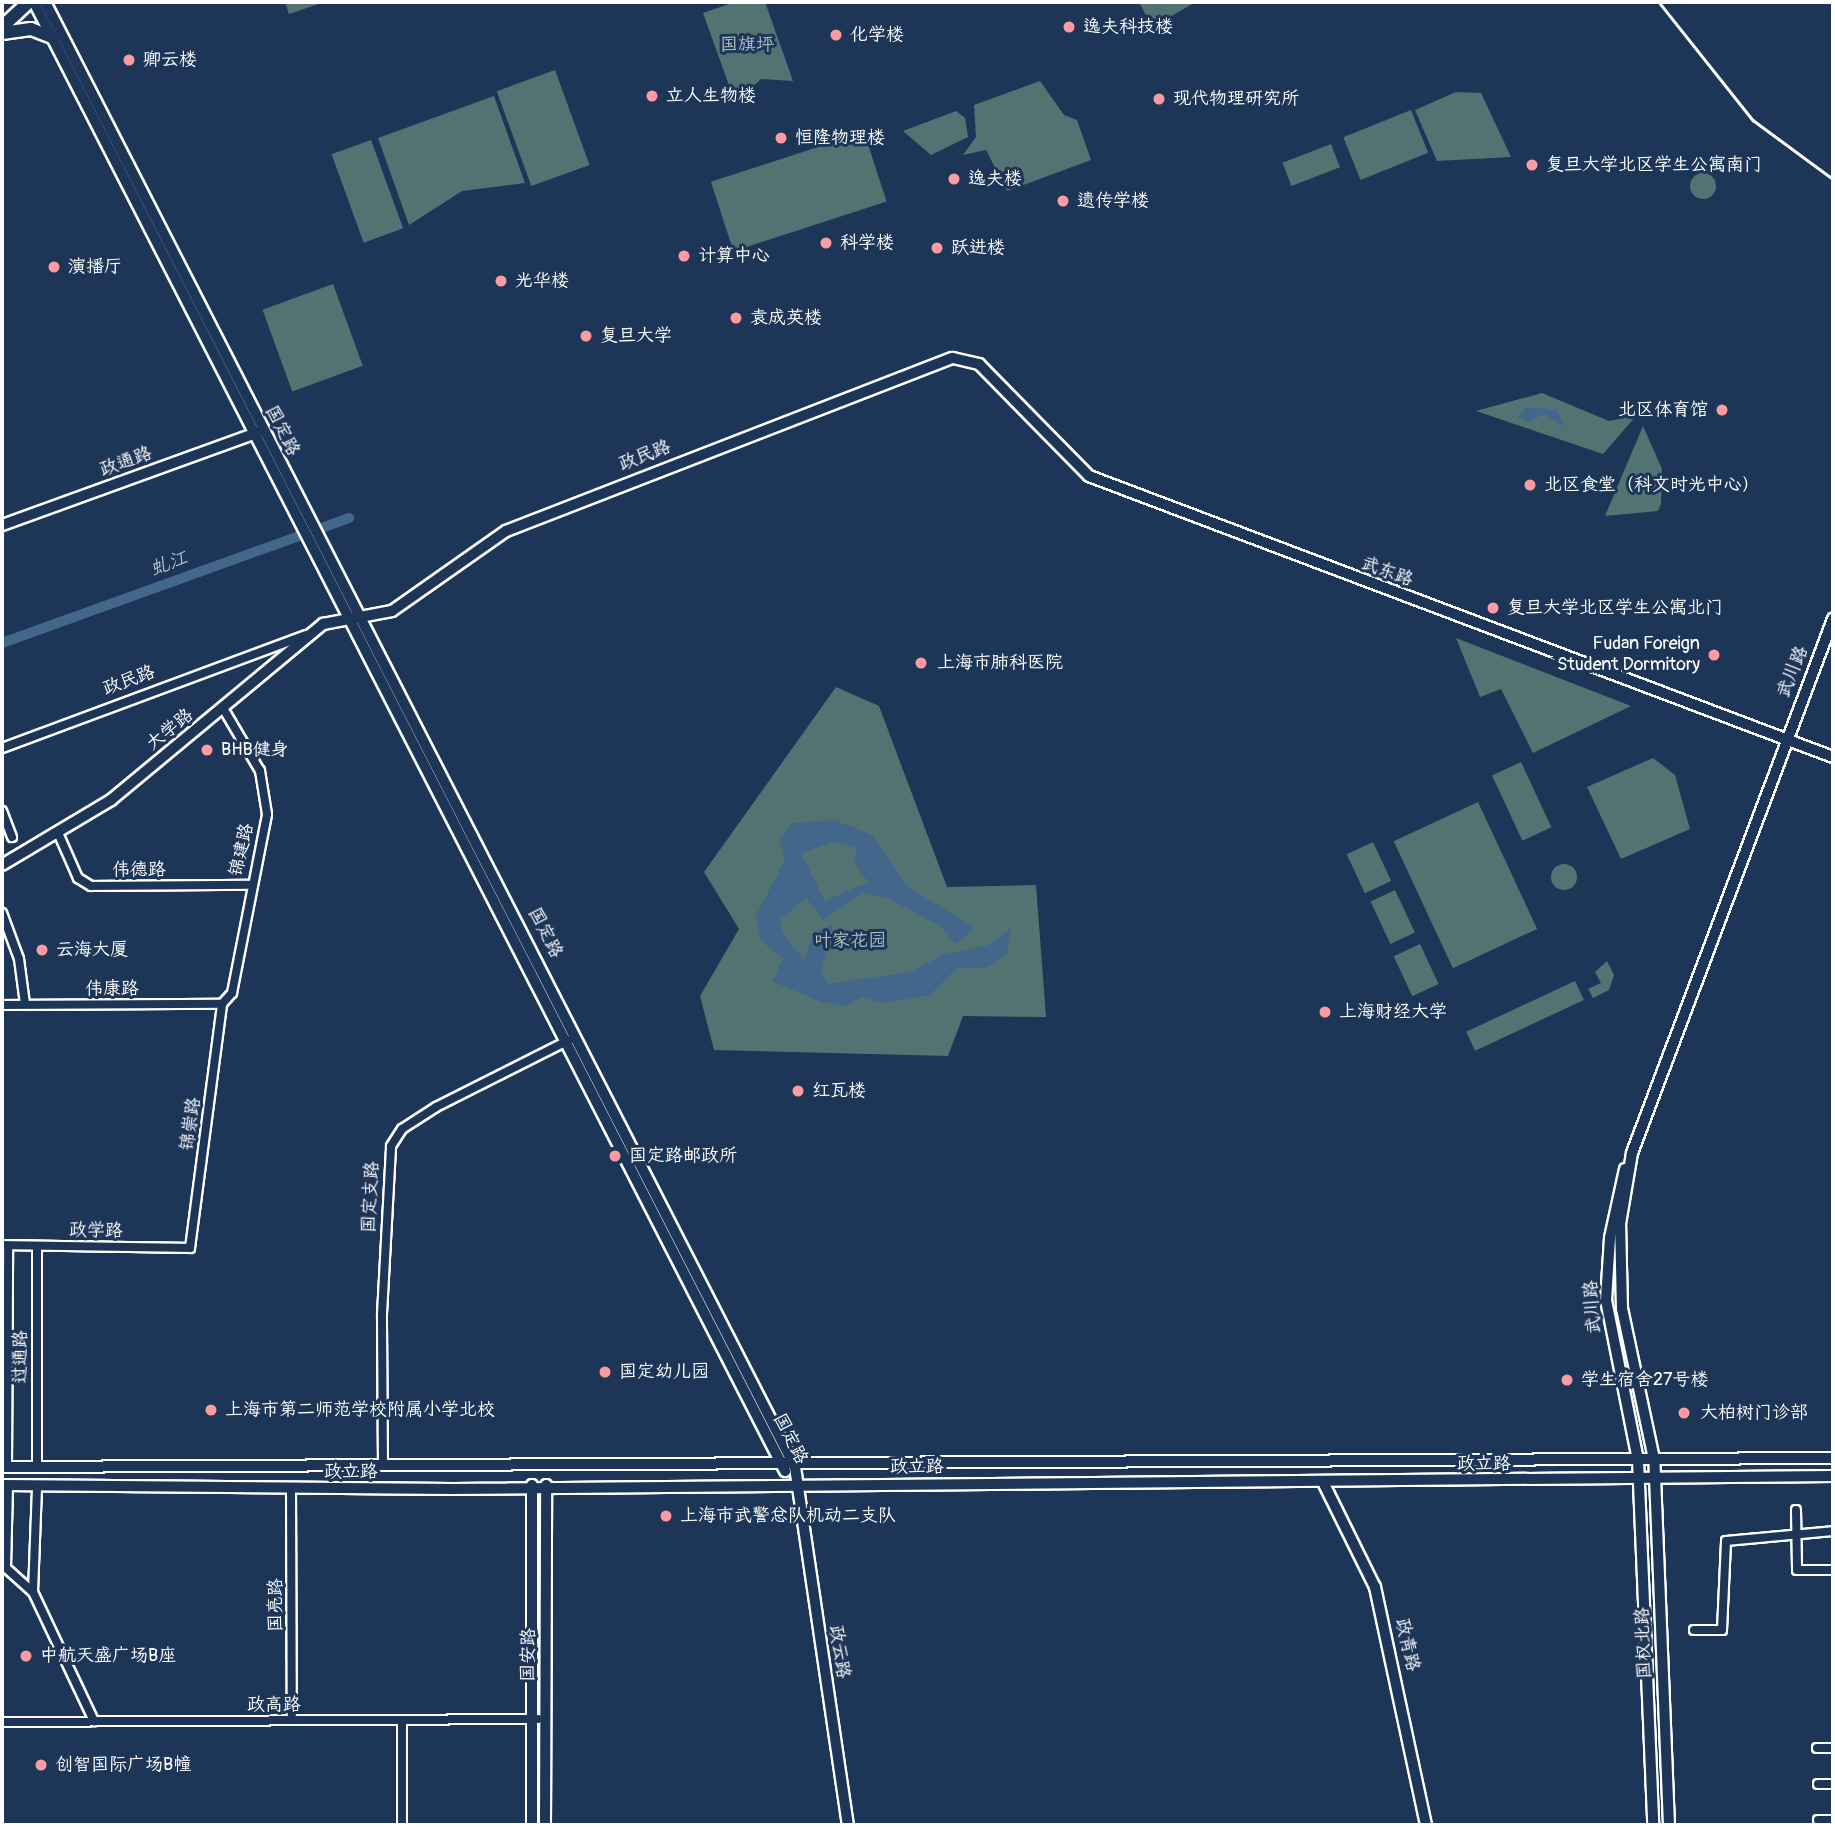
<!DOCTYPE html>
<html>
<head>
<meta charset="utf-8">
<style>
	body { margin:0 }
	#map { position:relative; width:1835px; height:1827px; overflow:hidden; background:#1d3557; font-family:Pangolin,"LXGW WenKai TC",sans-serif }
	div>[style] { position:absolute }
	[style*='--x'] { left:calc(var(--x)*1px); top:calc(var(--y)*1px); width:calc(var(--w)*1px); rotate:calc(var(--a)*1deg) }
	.green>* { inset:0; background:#537372; transform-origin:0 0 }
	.round { border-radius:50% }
	.water>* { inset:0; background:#43678a }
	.canal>* { height:10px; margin:-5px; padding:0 5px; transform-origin:5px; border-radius:5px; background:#43678a }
	.roads { filter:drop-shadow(2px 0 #fff) drop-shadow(-2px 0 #fff) drop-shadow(0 2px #fff) drop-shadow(0 -2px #fff) }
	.street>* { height:8px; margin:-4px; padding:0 4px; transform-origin:4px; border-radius:4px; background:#1d3557 }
	.secondary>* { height:10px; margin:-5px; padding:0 5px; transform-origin:5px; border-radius:5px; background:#1d3557 }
	.primary>* { height:12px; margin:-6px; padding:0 6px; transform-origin:6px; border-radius:6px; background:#1d3557 }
	.rail>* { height:2.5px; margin:-1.25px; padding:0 1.25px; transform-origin:1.25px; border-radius:1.25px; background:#fff }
	.dots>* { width:19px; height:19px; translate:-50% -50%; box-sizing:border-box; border:4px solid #1d3557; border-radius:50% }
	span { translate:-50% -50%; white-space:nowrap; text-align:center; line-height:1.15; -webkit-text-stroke:6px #1d3557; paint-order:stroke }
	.poi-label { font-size:18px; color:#fff }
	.left { translate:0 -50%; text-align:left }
	.right { translate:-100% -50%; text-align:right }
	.park-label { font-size:18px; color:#b2c0c0 }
	.street-label { font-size:18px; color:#fff }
	.water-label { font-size:19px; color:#b4c2d0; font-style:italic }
	.frame { position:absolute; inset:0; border:4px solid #fff; pointer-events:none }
</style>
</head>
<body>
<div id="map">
	<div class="green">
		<div style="clip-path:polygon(285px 2px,324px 2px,289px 14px)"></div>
		<div style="clip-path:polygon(735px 2px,765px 2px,793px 81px,761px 79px,735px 102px,703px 13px)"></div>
		<div style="clip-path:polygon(1139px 2px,1196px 2px,1152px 27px)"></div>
		<div style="left:555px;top:70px;width:101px;height:62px;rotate:70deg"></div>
		<div style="clip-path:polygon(1040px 81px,1064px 115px,1077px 120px,1091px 160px,1007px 191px,986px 150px,963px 155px,976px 137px,974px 105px)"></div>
		<div style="clip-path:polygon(1456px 92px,1481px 93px,1511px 157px,1437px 161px,1415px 110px)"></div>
		<div style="clip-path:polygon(494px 96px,525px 183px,462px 191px,409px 225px,378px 138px)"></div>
		<div style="left:1411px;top:110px;width:46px;height:73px;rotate:68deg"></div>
		<div style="clip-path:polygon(956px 111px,965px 118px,968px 137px,931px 155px,903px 131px)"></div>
		<div style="left:864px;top:132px;width:73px;height:161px;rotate:72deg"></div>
		<div style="left:371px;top:140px;width:94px;height:42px;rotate:70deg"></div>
		<div style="left:1331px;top:144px;width:25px;height:52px;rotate:69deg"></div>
		<div class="round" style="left:1690px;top:173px;width:26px;height:26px"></div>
		<div style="left:333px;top:284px;width:87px;height:75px;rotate:70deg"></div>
		<div style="clip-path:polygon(1542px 393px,1609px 421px,1636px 416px,1603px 454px,1476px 411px)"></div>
		<div style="clip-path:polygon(1643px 426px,1662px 469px,1661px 504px,1658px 511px,1605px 516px)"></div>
		<div style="clip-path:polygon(1456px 638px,1631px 706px,1533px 753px,1501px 689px,1480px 697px)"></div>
		<div style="clip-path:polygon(836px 687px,879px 706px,947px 887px,1036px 885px,1046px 1017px,963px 1016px,948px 1056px,714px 1050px,700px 996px,739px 929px,704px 872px)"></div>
		<div style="clip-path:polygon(1653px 758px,1675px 775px,1690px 829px,1621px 859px,1587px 787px)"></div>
		<div style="left:1521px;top:762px;width:72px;height:32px;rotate:65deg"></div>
		<div style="left:1478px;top:802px;width:140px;height:93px;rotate:65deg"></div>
		<div style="left:1373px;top:842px;width:43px;height:29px;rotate:65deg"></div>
		<div class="round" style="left:1551px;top:864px;width:26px;height:26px"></div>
		<div style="left:1395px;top:890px;width:47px;height:27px;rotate:65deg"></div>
		<div style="left:1420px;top:944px;width:44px;height:29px;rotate:65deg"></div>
		<div style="clip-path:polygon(1607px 961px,1614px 975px,1609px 990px,1593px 998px,1588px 989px,1601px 983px,1595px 972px)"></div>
		<div style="left:1575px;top:981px;width:21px;height:120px;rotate:65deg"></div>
	</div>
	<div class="water">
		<div style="clip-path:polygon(1526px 407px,1557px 410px,1565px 427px,1544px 414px,1527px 423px,1519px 417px)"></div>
		<div style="clip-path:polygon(evenodd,834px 820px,873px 835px,907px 886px,975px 928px,955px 944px,940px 926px,888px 898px,863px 893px,823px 920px,806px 898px,780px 920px,782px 933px,804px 960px,814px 932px,833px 925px,821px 972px,828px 984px,909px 972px,943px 955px,988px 945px,1011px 928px,1007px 953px,988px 967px,956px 969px,930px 995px,884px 1003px,861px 997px,847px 1006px,821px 1002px,772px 981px,783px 959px,760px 940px,756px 915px,785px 860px,779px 839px,793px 823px,834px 820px,833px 842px,857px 848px,854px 862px,868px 882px,825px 901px,801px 853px,833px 842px)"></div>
	</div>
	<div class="canal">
		<div style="--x:2;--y:643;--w:369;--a:-19.8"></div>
	</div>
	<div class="roads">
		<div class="street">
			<div style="--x:2;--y:748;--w:324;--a:-20.4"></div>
			<div style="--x:2;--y:811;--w:28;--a:69"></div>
			<div style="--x:59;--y:835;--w:47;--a:66.2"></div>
			<div style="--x:78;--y:878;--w:15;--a:32"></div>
			<div style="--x:91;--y:886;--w:159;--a:-0.4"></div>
			<div style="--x:2;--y:913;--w:49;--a:69.7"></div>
			<div style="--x:19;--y:959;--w:45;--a:82.4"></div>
			<div style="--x:222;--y:1004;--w:15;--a:-48"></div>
			<div style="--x:232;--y:993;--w:182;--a:-78.9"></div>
			<div style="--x:267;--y:814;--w:44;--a:-99.2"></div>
			<div style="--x:260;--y:771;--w:71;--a:-120.5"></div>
			<div style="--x:2;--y:1005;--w:220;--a:-0.3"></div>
			<div style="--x:2;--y:1245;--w:188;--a:0.9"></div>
			<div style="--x:190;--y:1248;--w:246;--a:-82.5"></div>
			<div style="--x:383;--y:1466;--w:152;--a:-90.4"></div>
			<div style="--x:382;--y:1314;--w:168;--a:-86.9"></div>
			<div style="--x:391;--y:1146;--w:20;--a:-57"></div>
			<div style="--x:402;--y:1129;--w:40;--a:-32.9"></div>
			<div style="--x:436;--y:1107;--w:149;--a:-26.7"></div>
			<div style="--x:7;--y:1467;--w:221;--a:-89.7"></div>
			<div style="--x:37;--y:1467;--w:221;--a:-90"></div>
			<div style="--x:8;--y:1486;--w:82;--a:91.4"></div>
			<div style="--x:6;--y:1568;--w:36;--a:42"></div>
			<div style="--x:33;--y:1592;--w:143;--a:64.7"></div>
			<div style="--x:291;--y:1489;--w:231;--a:89.8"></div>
			<div style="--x:1796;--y:1510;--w:60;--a:89"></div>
			<div style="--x:1797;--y:1570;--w:36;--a:0"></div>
			<div style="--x:33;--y:1592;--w:106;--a:-87.8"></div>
			<div style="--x:1694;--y:1630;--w:28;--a:0"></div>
			<div style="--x:1722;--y:1630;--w:89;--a:-87.4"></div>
			<div style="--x:1726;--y:1541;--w:107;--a:-5.3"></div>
			<div style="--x:2;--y:1722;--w:536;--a:-0.32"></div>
			<div style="--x:1817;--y:1748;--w:16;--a:0"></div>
			<div style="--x:1818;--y:1784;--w:15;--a:0"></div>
			<div style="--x:1818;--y:1820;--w:15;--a:0"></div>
			<div style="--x:402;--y:1825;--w:105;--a:-90"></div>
		</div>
		<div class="secondary">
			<div style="--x:34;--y:2;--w:1650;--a:62.92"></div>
			<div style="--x:45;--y:2;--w:1646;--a:62.89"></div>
			<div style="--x:795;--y:1467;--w:362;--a:81.6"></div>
			<div style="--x:2;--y:525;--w:276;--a:-19.9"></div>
			<div style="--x:2;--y:865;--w:127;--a:-30.8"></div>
			<div style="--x:111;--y:800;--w:276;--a:-39.7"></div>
			<div style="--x:323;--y:624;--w:70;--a:-10.7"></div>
			<div style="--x:392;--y:611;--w:139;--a:-35.1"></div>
			<div style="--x:506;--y:531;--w:479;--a:-21.2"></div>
			<div style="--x:953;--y:358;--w:27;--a:13"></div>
			<div style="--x:979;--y:364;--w:157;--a:45.5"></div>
			<div style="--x:1089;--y:476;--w:795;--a:20.69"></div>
			<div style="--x:1625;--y:1169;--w:71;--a:102.3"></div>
			<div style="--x:1610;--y:1238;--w:62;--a:93.7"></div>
			<div style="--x:1606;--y:1300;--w:163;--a:78.7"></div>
			<div style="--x:1638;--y:1460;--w:365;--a:87.6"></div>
			<div style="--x:2;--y:1467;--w:1831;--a:-0.28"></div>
			<div style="--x:1323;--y:1482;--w:117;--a:63.7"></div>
			<div style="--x:1375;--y:1587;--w:243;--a:77.9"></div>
			<div style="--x:2;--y:1485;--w:451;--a:0.5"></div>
			<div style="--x:453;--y:1489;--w:1380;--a:-0.54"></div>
			<div style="--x:532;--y:1825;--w:340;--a:-90"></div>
			<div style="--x:545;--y:1825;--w:340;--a:-89.8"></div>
			<div style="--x:1669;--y:1825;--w:366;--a:-92.3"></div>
			<div style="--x:1654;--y:1459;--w:153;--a:-102"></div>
			<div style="--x:1622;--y:1309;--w:85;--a:-91.3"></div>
			<div style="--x:1620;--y:1224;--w:72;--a:-80.4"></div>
			<div style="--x:1632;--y:1153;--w:571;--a:-69.37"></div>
		</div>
		<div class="primary">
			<div style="--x:2;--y:27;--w:37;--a:-43"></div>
			<div style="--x:2;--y:33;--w:29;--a:-8"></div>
			<div style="--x:31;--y:29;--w:25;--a:21"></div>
		</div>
	</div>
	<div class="rail">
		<div style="--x:1659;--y:2;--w:151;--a:51.5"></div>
		<div style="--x:1753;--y:120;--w:99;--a:36.4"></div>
	</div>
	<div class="dots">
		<div style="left:1069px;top:27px;background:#ff9aa2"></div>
		<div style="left:836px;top:35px;background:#ff9aa2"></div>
		<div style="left:129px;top:60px;background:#ff9aa2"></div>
		<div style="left:652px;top:96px;background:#ff9aa2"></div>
		<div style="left:1159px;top:99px;background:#ff9aa2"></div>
		<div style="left:781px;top:138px;background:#ff9aa2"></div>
		<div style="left:1532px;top:165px;background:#ff9aa2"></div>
		<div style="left:954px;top:179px;background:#ff9aa2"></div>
		<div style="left:1063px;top:201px;background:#ff9aa2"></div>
		<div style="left:826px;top:243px;background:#ff9aa2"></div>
		<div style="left:937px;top:248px;background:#ff9aa2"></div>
		<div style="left:684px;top:256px;background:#ff9aa2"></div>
		<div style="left:54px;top:267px;background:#ff9aa2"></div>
		<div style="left:501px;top:281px;background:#ff9aa2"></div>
		<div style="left:736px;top:318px;background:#ff9aa2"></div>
		<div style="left:586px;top:336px;background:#ff9aa2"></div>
		<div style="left:1722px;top:410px;background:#ff9aa2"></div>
		<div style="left:1530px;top:485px;background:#ff9aa2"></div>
		<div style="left:1493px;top:608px;background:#ff9aa2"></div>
		<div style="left:1714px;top:655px;background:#ff9aa2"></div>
		<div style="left:921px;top:663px;background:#ff9aa2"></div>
		<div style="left:207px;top:750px;background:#ff9aa2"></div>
		<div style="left:42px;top:950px;background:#ff9aa2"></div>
		<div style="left:1325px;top:1012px;background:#ff9aa2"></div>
		<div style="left:798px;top:1091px;background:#ff9aa2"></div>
		<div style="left:615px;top:1156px;background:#ff9aa2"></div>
		<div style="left:605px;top:1372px;background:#ff9aa2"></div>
		<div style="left:1567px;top:1380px;background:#ff9aa2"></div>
		<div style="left:211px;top:1410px;background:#ff9aa2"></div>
		<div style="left:1684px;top:1413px;background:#ff9aa2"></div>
		<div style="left:666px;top:1516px;background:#ff9aa2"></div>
		<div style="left:26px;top:1656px;background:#ff9aa2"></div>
		<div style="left:41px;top:1765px;background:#ff9aa2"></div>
	</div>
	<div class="poi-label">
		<span class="left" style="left:1083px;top:27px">逸夫科技楼</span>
		<span class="left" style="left:850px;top:35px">化学楼</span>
		<span class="left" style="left:143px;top:60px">卿云楼</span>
		<span class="left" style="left:666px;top:96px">立人生物楼</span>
		<span class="left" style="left:1173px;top:99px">现代物理研究所</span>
		<span class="left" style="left:795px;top:138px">恒隆物理楼</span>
		<span class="left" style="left:1546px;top:165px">复旦大学北区学生公寓南门</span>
		<span class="left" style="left:968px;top:179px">逸夫楼</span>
		<span class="left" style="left:1077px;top:201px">遗传学楼</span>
		<span class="left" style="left:840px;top:243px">科学楼</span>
		<span class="left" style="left:951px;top:248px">跃进楼</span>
		<span class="left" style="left:698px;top:256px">计算中心</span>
		<span class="left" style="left:68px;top:267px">演播厅</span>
		<span class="left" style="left:515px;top:281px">光华楼</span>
		<span class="left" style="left:750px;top:318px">袁成英楼</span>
		<span class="left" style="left:600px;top:336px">复旦大学</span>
		<span class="right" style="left:1708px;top:410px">北区体育馆</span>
		<span class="left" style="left:1544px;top:485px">北区食堂（科文时光中心）</span>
		<span class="left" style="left:1507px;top:608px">复旦大学北区学生公寓北门</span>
		<span class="right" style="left:1700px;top:655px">Fudan Foreign<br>Student Dormitory</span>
		<span class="left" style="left:937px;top:663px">上海市肺科医院</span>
		<span class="left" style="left:221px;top:750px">BHB健身</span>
		<span class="left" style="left:56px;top:950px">云海大厦</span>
		<span class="left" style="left:1339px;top:1012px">上海财经大学</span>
		<span class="left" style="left:812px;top:1091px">红瓦楼</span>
		<span class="left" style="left:629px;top:1156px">国定路邮政所</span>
		<span class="left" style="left:619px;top:1372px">国定幼儿园</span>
		<span class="left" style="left:1581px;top:1380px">学生宿舍27号楼</span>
		<span class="left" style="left:225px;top:1410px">上海市第二师范学校附属小学北校</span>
		<span class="left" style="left:1700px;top:1413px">大柏树门诊部</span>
		<span class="left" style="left:680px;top:1516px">上海市武警总队机动二支队</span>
		<span class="left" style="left:40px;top:1656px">中航天盛广场B座</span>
		<span class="left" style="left:55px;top:1765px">创智国际广场B幢</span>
	</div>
	<div class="park-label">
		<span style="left:747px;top:45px">国旗坪</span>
		<span style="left:850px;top:941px">叶家花园</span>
	</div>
	<div class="street-label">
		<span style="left:282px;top:431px;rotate:63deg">国定路</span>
		<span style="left:645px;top:456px;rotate:-21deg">政民路</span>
		<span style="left:126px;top:462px;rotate:-20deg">政通路</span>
		<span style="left:1387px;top:572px;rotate:20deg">武东路</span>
		<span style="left:1793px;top:672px;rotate:-68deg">武川路</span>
		<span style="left:129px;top:681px;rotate:-20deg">政民路</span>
		<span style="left:170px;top:730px;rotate:-39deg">大学路</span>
		<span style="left:242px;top:850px;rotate:-77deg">锦建路</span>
		<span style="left:139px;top:870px">伟德路</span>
		<span style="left:545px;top:933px;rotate:63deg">国定路</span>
		<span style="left:112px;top:989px">伟康路</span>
		<span style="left:191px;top:1124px;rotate:-82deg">锦崇路</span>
		<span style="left:371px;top:1197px;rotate:-87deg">国定支路</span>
		<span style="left:96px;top:1231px;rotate:1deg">政学路</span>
		<span style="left:1593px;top:1307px;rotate:-94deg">武川路</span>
		<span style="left:21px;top:1357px;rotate:-90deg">过通路</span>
		<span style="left:790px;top:1439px;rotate:63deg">国定路</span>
		<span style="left:1484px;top:1464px">政立路</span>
		<span style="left:917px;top:1467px">政立路</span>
		<span style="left:351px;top:1472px">政立路</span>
		<span style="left:276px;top:1605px;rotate:-90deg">国亮路</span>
		<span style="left:1644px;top:1643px;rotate:-92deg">国权北路</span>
		<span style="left:1407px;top:1645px;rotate:77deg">政青路</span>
		<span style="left:839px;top:1652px;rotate:81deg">政云路</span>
		<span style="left:529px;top:1655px;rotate:-89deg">国安路</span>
		<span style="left:274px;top:1705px">政高路</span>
	</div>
	<div class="water-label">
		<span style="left:169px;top:564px;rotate:-20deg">虬江</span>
	</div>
	<div class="frame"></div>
</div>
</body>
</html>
